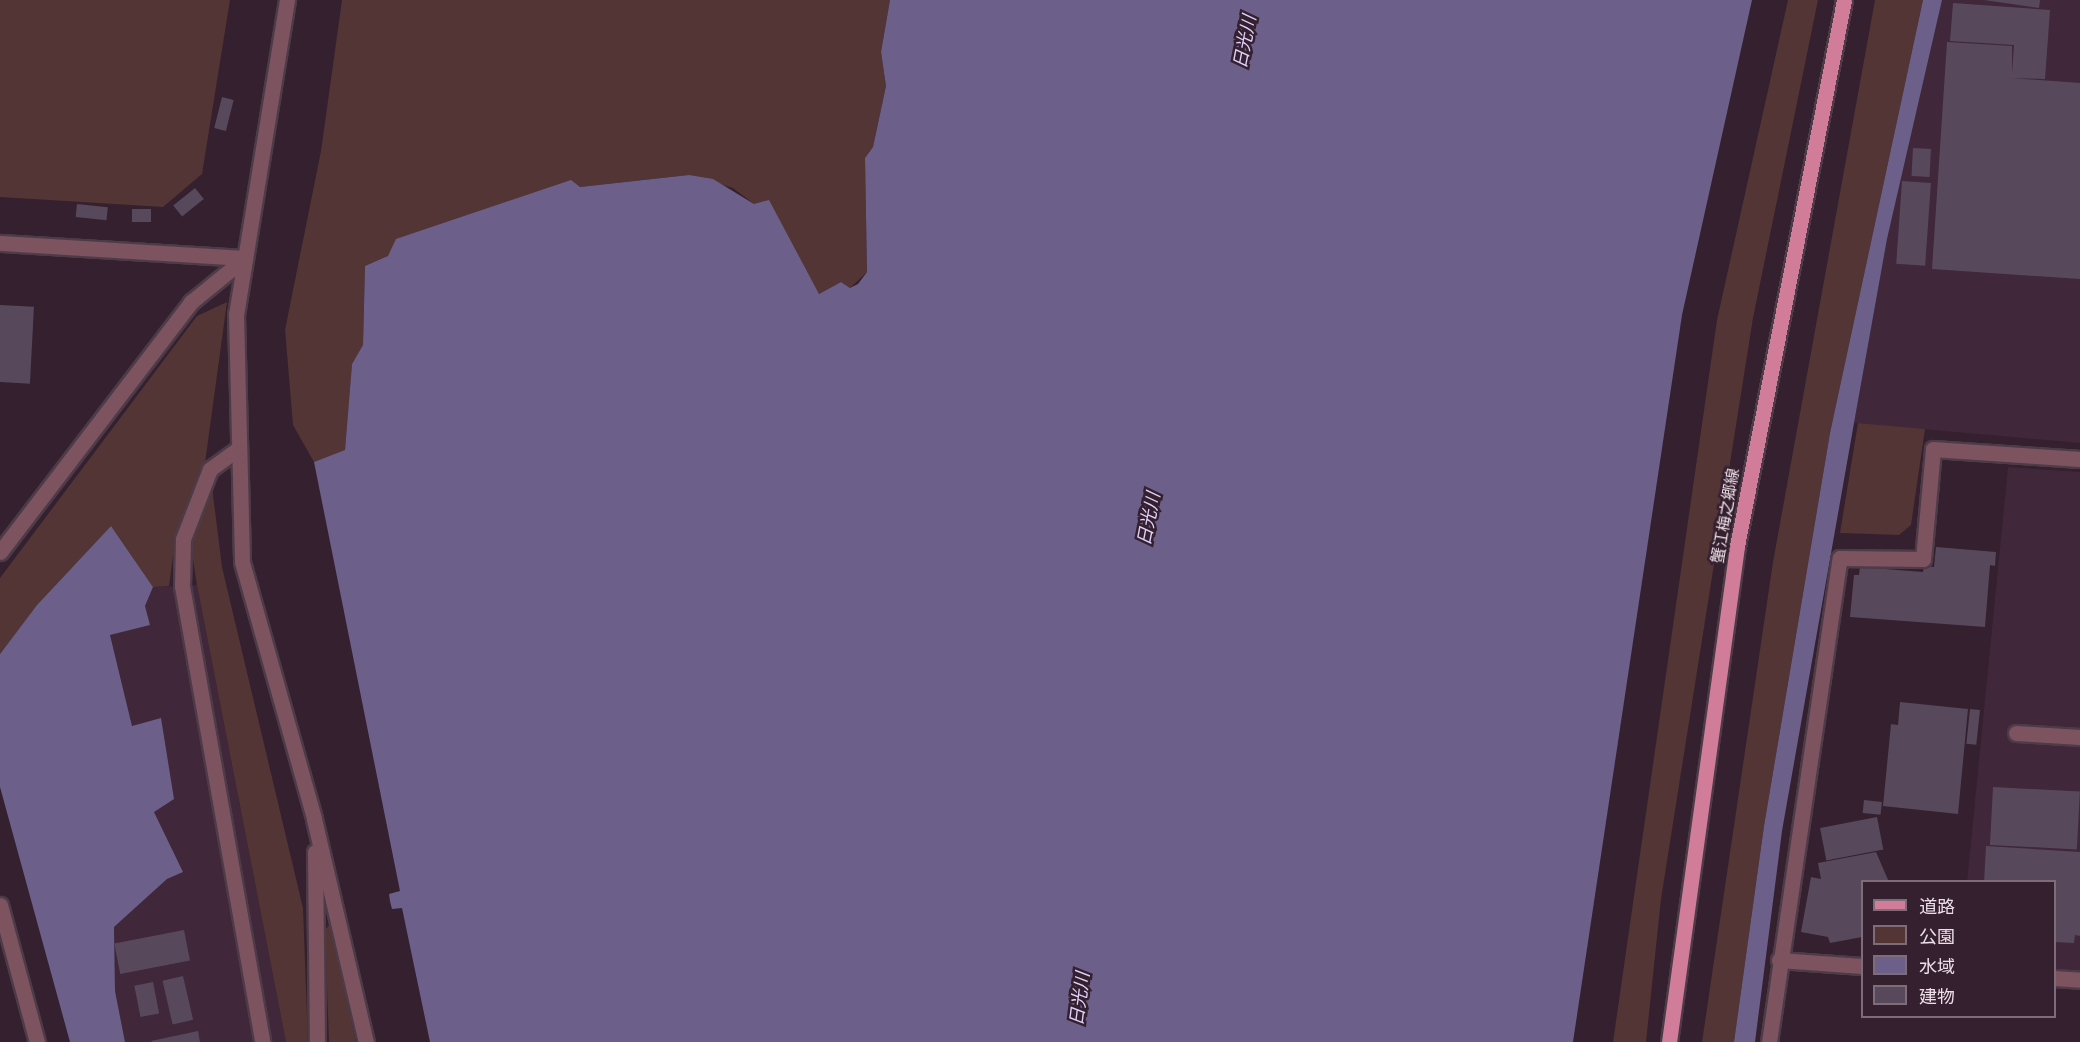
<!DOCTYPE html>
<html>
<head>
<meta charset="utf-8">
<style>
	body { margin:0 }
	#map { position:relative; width:2080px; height:1042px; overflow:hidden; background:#34202e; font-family:Cabin,"Noto Sans JP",sans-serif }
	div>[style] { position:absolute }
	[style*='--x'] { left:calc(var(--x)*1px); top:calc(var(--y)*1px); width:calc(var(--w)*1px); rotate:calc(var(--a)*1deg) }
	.built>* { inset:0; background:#402739 }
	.green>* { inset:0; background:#523534 }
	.water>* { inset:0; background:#6c608b }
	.building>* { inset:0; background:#58485c; transform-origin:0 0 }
	.roads { filter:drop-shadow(2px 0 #4e3b48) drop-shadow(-2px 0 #4e3b48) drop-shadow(0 2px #4e3b48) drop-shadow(0 -2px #4e3b48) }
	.minor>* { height:15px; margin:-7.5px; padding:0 7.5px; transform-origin:7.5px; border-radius:7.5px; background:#7d5360 }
	.major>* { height:15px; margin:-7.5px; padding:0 7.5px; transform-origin:7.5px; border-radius:7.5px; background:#d17d99 }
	span { translate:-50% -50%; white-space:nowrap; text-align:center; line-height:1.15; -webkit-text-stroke:5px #34202e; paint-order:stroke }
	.street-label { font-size:16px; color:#eddfe8 }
	.water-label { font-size:18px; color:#ded2fd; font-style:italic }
	.legend { position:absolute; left:1861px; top:880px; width:195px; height:138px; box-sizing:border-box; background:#34202e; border:2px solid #7e6c78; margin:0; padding:8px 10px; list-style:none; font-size:18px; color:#eddfe8 }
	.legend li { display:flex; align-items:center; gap:12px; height:30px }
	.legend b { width:30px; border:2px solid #7e6c78 }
</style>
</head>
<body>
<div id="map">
	<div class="built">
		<div style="clip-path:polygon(1942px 0,2080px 0,2080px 443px,1854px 423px,1887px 239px)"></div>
		<div style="clip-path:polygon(2008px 467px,2080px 472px,2080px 972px,2055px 970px,2054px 882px,1967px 882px)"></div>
		<div style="clip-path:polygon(197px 585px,286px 1042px,125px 1042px,115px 991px,114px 927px,167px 879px,183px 872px,154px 812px,161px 718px,132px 726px,110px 635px,150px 625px,145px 606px,153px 587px)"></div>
	</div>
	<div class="green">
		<div style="clip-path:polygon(0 0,230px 0,202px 174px,163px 207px,0 197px)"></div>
		<div style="clip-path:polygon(342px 0,890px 0,881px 52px,886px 86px,873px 147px,865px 158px,867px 272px,850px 288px,841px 282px,819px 294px,754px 204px,733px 188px,689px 175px,580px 187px,365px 266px,363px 345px,352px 364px,345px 451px,314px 462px,293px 425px,285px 330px,321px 151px)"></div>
		<div style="clip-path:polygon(1788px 0,1818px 0,1753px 318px,1661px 899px,1646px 1042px,1613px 1042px,1717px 320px)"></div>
		<div style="clip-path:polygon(1875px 0,1923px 0,1830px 433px,1764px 826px,1734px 1042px,1702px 1042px,1773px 562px)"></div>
		<div style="clip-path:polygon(227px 302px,205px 463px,175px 541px,169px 586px,153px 587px,111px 526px,37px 605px,0 654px,0 578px,197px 316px)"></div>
		<div style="clip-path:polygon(1858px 423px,1925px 429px,1911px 525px,1899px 535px,1840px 533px)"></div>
		<div style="clip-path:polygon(212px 487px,222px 567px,303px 908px,308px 1042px,286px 1042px,197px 585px,191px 547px)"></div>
		<div style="clip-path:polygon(330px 924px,356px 1042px,329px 1042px,325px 930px)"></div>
	</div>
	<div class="water">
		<div style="clip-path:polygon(890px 0,1752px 0,1682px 315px,1573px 1042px,430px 1042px,402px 908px,392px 909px,390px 901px,389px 894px,400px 891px,314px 462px,345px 450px,352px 364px,363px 345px,365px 266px,388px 256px,396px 239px,571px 180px,580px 187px,689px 175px,713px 179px,754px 204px,769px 200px,819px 294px,841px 282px,850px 288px,858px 284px,867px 272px,865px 158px,873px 147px,886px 86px,881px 52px)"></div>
		<div style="clip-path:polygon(1923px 0,1942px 0,1887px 239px,1854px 423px,1782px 831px,1755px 1042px,1734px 1042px,1764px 826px,1830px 433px)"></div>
		<div style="clip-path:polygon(111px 526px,153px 587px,145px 606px,150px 625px,110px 635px,132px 726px,161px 718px,174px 799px,154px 812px,183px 872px,167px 879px,114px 927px,115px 991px,125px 1042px,70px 1042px,0 787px,0 654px,37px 605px)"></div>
	</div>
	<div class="building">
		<div style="clip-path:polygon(1984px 0,2040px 0,2039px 8px)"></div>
		<div style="clip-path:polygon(1953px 3px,2050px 10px,2045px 79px,2011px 78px,2080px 83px,2080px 279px,1932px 269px,1947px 42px,2012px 46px,2012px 74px,2014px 45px,1950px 41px)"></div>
		<div style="left:222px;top:97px;width:12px;height:32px;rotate:14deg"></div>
		<div style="left:1913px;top:148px;width:18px;height:28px;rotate:3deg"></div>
		<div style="left:1902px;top:181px;width:29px;height:83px;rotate:4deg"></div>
		<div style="left:195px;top:188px;width:14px;height:28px;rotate:51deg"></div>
		<div style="left:77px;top:204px;width:31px;height:13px;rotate:6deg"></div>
		<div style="left:132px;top:209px;width:19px;height:13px"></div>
		<div style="left:0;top:305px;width:34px;height:77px;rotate:3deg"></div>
		<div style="clip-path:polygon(1936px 547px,1996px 552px,1995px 566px,1990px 565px,1985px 627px,1850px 617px,1854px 575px,1859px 575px,1860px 567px,1923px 572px,1924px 566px,1934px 567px)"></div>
		<div style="clip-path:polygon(1900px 702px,1968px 709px,1958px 814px,1883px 806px,1891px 724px,1898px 725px)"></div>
		<div style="left:1970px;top:709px;width:10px;height:35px;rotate:6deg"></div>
		<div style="left:1993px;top:787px;width:87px;height:58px;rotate:3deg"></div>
		<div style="left:1864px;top:800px;width:18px;height:13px;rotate:6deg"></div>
		<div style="left:1877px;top:817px;width:33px;height:58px;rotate:79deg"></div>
		<div style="clip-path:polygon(1986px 846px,2080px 852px,2080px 936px,2075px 935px,2074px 943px,2054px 942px,2054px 882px,1984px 882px)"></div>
		<div style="clip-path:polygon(1876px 852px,1889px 882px,1862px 882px,1862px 937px,1830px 943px,1828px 937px,1801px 932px,1811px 877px,1821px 879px,1818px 863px)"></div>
		<div style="left:184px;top:930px;width:31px;height:71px;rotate:79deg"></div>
		<div style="left:183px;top:976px;width:45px;height:21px;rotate:77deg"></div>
		<div style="left:153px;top:982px;width:32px;height:19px;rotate:79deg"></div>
		<div style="clip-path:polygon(198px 1031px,200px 1042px,152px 1042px,151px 1041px)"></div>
	</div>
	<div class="roads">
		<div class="minor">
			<div style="--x:287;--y:0;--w:318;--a:99.2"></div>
			<div style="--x:236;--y:314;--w:248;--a:88.6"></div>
			<div style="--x:242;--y:562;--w:267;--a:74.3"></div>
			<div style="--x:314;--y:819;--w:229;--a:76.9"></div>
			<div style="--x:0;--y:243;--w:245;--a:3.5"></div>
			<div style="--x:235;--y:451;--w:31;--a:144"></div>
			<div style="--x:210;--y:469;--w:75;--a:111.1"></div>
			<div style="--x:183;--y:539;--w:47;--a:91.2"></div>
			<div style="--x:182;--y:586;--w:463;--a:80"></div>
			<div style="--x:0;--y:552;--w:315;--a:-52.6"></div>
			<div style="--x:191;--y:302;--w:70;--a:-39.2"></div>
			<div style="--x:2016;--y:733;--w:64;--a:3.6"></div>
			<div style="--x:315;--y:852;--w:190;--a:89.4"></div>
			<div style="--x:0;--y:905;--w:142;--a:74.9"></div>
			<div style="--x:1779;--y:960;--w:83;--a:4.1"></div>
			<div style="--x:2054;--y:978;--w:26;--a:4"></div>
			<div style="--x:1769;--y:1042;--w:489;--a:-81.7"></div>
			<div style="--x:1840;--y:558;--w:83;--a:0.7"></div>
			<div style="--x:1923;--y:559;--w:110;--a:-84.8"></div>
			<div style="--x:1933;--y:449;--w:147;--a:3.9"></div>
		</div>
		<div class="major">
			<div style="--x:1669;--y:1042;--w:501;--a:-82.19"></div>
			<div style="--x:1737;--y:546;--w:556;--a:-78.91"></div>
		</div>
	</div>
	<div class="street-label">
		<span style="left:1726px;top:516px;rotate:-80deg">蟹江梅之郷線</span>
	</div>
	<div class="water-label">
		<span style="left:1245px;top:42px;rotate:-79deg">日光川</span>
		<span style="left:1149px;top:519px;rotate:-79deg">日光川</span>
		<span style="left:1080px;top:999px;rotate:-83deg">日光川</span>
	</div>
	<ul class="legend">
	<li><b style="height:8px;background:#d17d99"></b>道路</li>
	<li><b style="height:16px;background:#523534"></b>公園</li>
	<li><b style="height:16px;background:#6c608b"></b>水域</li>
	<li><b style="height:16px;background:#58485c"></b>建物</li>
	</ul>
</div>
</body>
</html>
